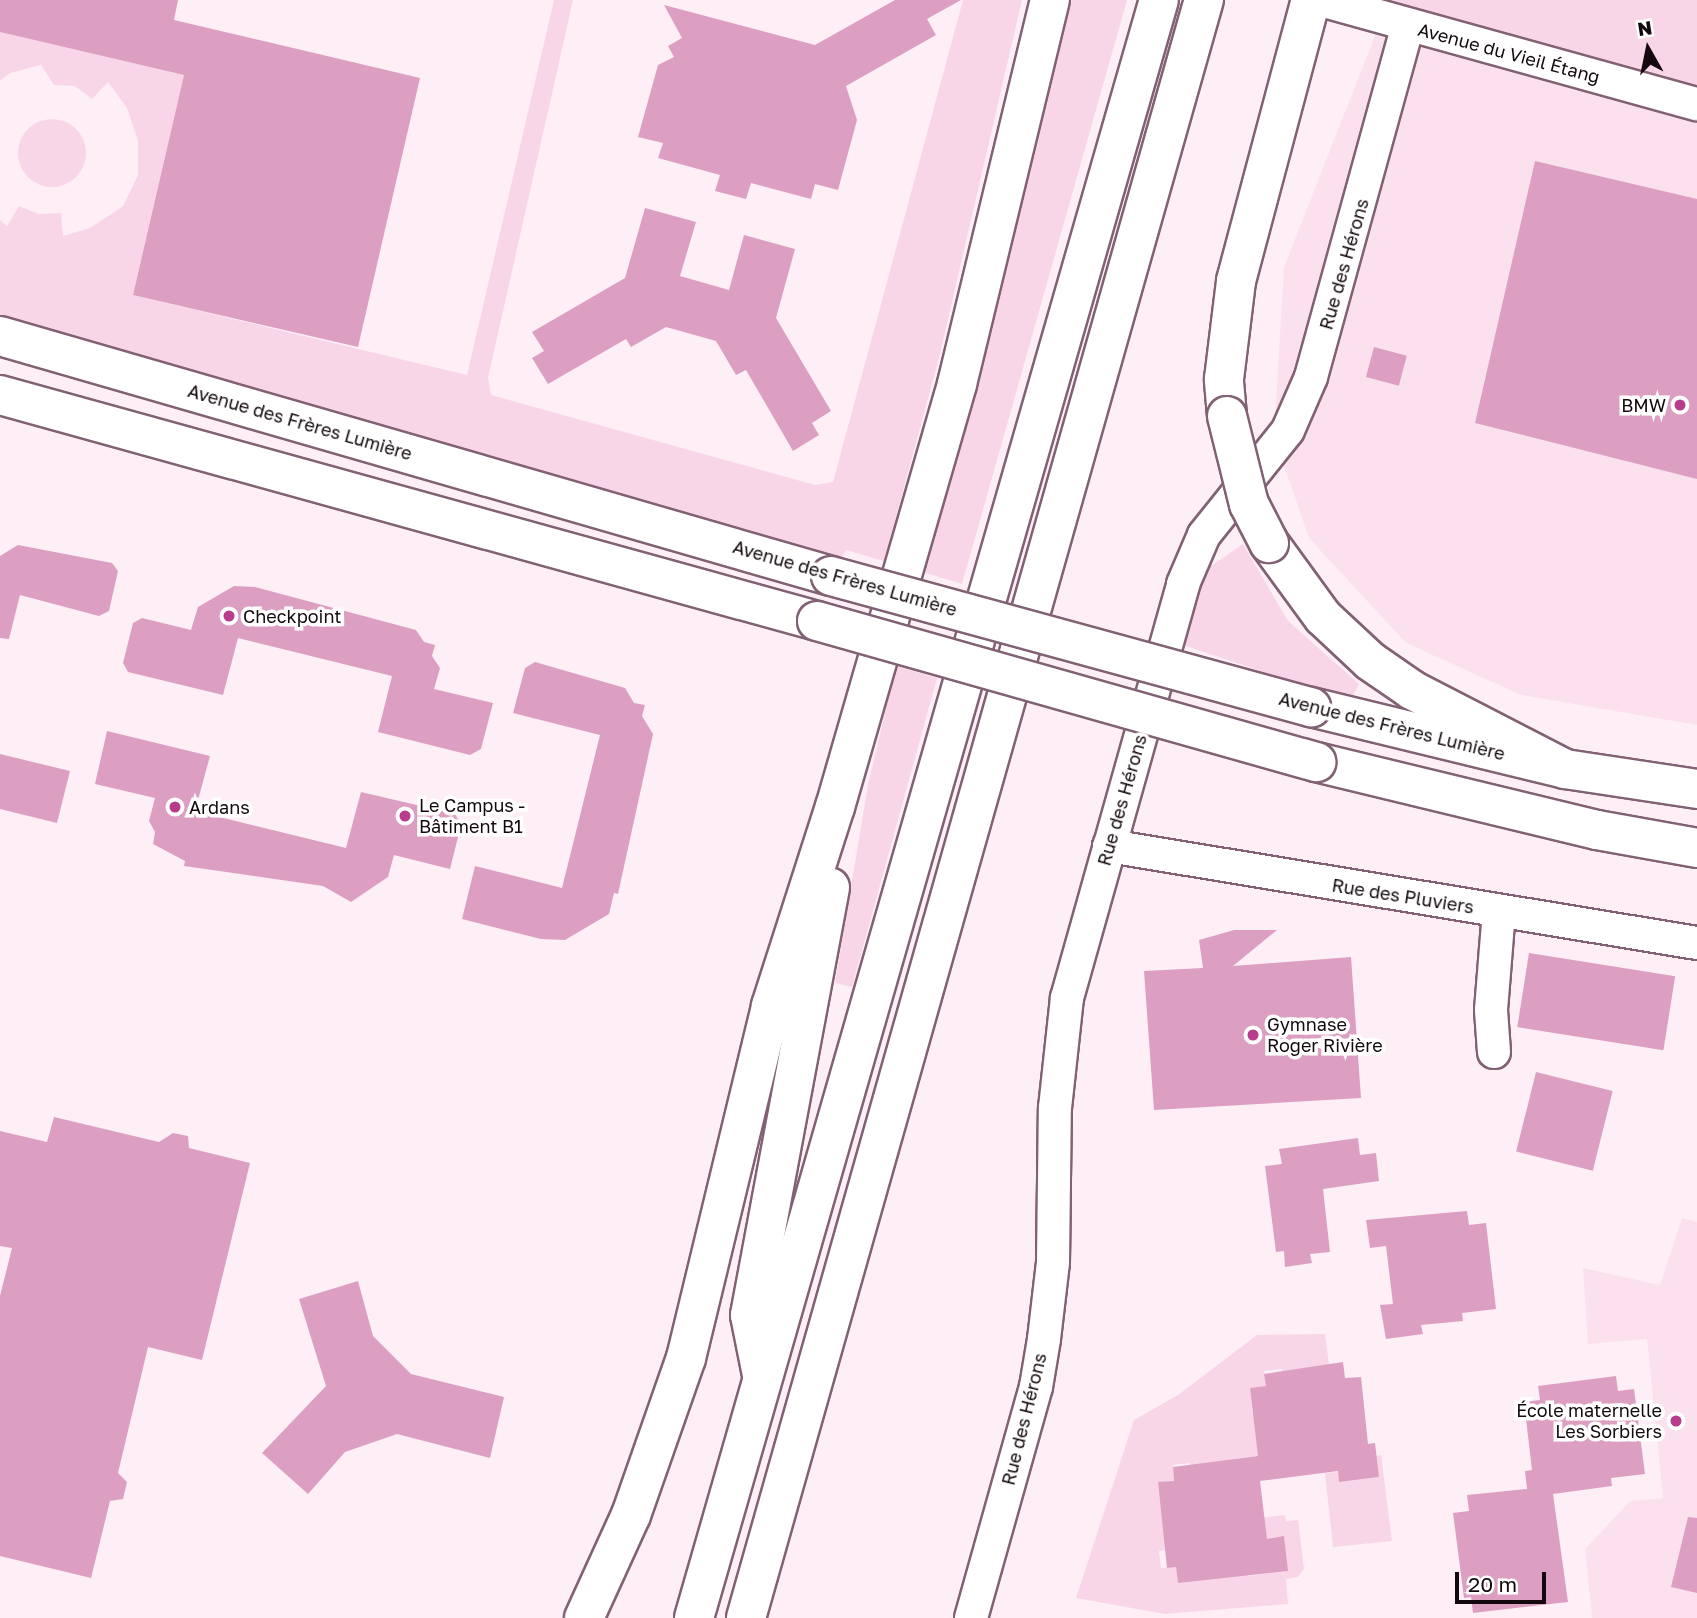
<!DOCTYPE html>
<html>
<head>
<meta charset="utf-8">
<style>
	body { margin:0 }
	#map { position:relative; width:1697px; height:1618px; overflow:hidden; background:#feeff6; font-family:"Golos Text",sans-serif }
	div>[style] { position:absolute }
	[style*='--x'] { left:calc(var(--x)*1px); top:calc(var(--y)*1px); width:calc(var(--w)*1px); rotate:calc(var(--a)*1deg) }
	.built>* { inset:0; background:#fbe1ee }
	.green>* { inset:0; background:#f8d6e8 }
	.round { border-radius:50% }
	.building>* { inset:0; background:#dc9fc1; transform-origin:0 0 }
	.roads { filter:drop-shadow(2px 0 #816173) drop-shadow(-2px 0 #816173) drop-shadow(0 2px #816173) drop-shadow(0 -2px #816173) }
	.street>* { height:32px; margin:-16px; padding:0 16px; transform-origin:16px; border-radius:16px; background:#fff }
	.secondary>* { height:38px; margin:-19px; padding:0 19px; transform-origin:19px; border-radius:19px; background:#fff }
	.highway>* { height:38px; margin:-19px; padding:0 19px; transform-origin:19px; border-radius:19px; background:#fff }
	.bridges { filter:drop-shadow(2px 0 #816173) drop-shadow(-2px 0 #816173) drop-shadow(0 2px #816173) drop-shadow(0 -2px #816173) }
	.secondary-bridge>* { height:38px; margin:-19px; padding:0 19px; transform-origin:19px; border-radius:19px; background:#fff }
	.highway-bridge>* { height:38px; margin:-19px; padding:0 19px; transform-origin:19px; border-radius:19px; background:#fff }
	.dots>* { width:19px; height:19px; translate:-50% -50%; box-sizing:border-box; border:4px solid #fff; border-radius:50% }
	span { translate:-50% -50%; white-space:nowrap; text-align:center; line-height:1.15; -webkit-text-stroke:7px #fff; paint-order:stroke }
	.street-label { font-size:18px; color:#13080e }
	.poi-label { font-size:18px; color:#13080e }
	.right { translate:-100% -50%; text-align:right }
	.left { translate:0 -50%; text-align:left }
	.north { position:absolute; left:1613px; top:14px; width:70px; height:70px; -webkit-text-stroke:5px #fff; paint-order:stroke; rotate:351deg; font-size:19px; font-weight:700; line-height:28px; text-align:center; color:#13080e }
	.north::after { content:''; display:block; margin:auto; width:24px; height:32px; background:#13080e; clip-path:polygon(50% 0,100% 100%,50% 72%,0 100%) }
	.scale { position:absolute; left:1455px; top:1572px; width:91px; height:32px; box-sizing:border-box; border:4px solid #13080e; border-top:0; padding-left:9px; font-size:21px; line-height:24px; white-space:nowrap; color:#13080e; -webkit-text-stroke:5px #fff; paint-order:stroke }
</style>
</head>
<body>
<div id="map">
	<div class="built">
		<div style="clip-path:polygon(1389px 0,1697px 0,1697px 725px,1521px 695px,1406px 643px,1309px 538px,1274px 437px,1284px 267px)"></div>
		<div style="clip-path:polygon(1682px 1218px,1697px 1222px,1697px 1618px,1592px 1618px,1585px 1549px,1630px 1501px,1663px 1498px,1647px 1339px,1588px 1344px,1583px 1268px,1660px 1285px)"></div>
	</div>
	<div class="green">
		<div style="clip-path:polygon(554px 0,573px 0,488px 378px,491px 395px,815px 485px,833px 482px,963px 0,1022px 0,939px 358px,884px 561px,846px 550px,841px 560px,0 319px,0 220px,7px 226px,19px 206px,39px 214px,61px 213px,63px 236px,90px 228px,123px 206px,138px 175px,138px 141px,127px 108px,108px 82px,92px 99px,75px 86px,54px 85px,41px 65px,10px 73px,0 81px,0 32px,184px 75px,133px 295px,467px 375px)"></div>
		<div style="clip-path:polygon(1072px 0,1127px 0,962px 584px,923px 572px)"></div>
		<div style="clip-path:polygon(1365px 0,1697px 0,1697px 89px)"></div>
		<div class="round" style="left:18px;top:119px;width:68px;height:68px"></div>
		<div style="clip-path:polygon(1243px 544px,1288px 621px,1359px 684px,1350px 701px,1183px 645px,1201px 573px)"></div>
		<div style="clip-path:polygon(896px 666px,937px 678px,852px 987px,835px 983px,868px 785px)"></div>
		<div style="clip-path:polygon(1325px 1334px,1329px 1364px,1286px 1393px,1282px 1369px,1264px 1371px,1266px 1386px,1250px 1388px,1253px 1414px,1274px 1454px,1232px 1459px,1235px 1481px,1194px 1486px,1190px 1463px,1173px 1465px,1174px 1481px,1158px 1483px,1161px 1508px,1182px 1548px,1159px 1551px,1161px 1568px,1176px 1567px,1178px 1583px,1246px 1566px,1248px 1576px,1287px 1571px,1284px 1537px,1259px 1540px,1257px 1518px,1285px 1515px,1286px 1521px,1298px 1520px,1304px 1569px,1298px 1577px,1286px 1579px,1288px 1604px,1165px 1614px,1076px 1598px,1134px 1420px,1178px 1395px,1257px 1335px)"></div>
		<div style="clip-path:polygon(1381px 1455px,1392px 1541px,1333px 1547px,1325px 1473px,1338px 1472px,1339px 1482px,1379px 1477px,1376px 1456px)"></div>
	</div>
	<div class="building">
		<div style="clip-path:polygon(0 0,178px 0,174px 20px,420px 78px,358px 347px,133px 295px,184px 75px,0 32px)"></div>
		<div style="clip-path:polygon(895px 0,961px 0,927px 19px,936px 35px,846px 86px,857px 120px,838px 190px,815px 184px,811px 199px,751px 183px,746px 199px,715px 191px,720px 175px,658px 158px,663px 143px,638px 137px,658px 65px,674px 57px,668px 46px,682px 38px,664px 5px,815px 45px)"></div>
		<div style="clip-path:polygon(1535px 161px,1697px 199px,1697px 479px,1475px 423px)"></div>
		<div style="clip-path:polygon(645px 208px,696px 222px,680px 276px,729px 290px,744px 235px,795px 249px,776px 318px,831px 411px,812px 423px,819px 435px,793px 451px,746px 370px,736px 375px,716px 341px,666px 327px,631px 347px,626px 339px,548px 384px,532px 358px,544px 351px,532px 332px,625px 278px)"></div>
		<div style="left:1374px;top:347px;width:34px;height:31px;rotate:15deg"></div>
		<div style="clip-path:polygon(18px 545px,112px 563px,118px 571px,109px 611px,99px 616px,20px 595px,9px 639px,0 638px,0 556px)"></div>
		<div style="clip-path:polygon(234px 586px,255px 587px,416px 630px,424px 642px,435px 645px,432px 656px,440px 668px,434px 689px,493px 703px,481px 749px,470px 755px,378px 732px,392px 676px,238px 638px,223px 695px,128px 672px,123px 663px,133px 623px,142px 618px,191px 630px,198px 607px)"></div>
		<div style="clip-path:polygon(535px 662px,625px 688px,634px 703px,645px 705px,642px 716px,653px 734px,618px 894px,614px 893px,609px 914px,565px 940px,541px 939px,462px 919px,475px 866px,562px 888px,600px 735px,513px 713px,525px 668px)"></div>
		<div style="clip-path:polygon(107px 731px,210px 756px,195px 811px,346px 848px,361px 792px,455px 814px,461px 825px,450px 869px,394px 855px,388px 877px,351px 902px,323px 886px,184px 866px,185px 861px,153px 844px,155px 832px,149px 821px,155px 798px,95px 784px)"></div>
		<div style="clip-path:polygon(0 754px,70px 771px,57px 823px,0 809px)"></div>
		<div style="clip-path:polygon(1234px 930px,1277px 930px,1233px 966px,1351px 957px,1361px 1098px,1154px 1110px,1144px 971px,1203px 968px,1199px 940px)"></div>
		<div style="left:1529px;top:953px;width:148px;height:75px;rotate:9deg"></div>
		<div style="left:1536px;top:1072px;width:79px;height:82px;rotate:14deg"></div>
		<div style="clip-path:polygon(54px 1117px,159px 1142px,173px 1133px,188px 1136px,189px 1148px,250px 1163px,202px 1360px,148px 1347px,118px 1473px,127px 1482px,123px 1499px,110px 1501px,91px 1578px,0 1556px,0 1296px,12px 1248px,0 1246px,0 1131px,47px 1142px)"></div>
		<div style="clip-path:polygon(1358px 1138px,1360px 1155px,1376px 1153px,1379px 1181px,1323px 1189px,1330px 1252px,1310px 1254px,1312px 1263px,1285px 1267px,1284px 1251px,1276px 1252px,1265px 1166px,1282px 1164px,1279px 1149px)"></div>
		<div style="clip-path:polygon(1467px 1211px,1469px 1225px,1486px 1223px,1496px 1309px,1462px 1313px,1463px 1321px,1421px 1325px,1423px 1334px,1386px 1339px,1380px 1305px,1393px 1304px,1386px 1246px,1370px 1248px,1366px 1220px)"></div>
		<div style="clip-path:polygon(358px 1281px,373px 1336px,411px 1374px,504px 1397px,490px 1458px,397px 1434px,345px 1452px,308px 1494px,262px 1453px,326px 1386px,299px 1299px)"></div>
		<div style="clip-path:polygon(1343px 1362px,1345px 1378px,1361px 1377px,1368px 1444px,1375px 1443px,1379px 1477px,1339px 1482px,1338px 1471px,1260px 1481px,1267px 1539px,1284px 1536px,1288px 1571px,1178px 1583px,1176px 1567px,1167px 1568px,1158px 1482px,1174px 1481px,1173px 1467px,1258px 1456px,1250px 1388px,1266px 1386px,1264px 1374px)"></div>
		<div style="clip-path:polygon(1616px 1376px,1618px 1391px,1634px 1389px,1645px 1474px,1611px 1478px,1612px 1486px,1553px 1494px,1568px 1602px,1473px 1613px,1471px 1597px,1464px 1598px,1453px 1513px,1469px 1511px,1467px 1495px,1527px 1489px,1525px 1471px,1532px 1470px,1524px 1402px,1540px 1400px,1538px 1386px)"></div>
		<div style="clip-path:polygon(1688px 1517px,1697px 1518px,1697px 1593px,1671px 1587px)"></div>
	</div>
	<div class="roads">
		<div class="street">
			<div style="--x:1321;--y:0;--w:390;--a:15.5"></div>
			<div style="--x:1109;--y:846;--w:596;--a:9.37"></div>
			<div style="--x:1494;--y:1052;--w:42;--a:-94.1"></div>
			<div style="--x:1491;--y:1010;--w:99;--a:-85.4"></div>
			<div style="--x:971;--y:1618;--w:240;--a:-74.3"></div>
			<div style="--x:1036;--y:1387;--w:49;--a:-80.5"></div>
			<div style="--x:1044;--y:1339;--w:78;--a:-83.3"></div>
			<div style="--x:1053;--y:1262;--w:154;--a:-89.3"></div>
			<div style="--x:1055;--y:1108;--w:111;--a:-83.8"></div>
			<div style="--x:1067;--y:998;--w:430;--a:-74.3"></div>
			<div style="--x:1183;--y:584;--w:53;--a:-66.8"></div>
			<div style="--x:1204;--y:535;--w:134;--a:-51.3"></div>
			<div style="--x:1288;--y:430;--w:58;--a:-66.5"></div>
			<div style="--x:1311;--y:377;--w:365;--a:-74.6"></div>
		</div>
		<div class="secondary">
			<div style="--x:0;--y:336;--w:865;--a:16.11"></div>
			<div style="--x:0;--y:395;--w:848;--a:15.46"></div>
			<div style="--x:1311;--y:707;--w:261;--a:13.7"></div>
			<div style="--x:1565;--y:769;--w:134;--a:8.6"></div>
			<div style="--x:1316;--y:762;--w:289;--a:13.6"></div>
			<div style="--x:1597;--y:830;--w:102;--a:10.2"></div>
		</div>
		<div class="highway">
			<div style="--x:1227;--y:416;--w:37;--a:-95"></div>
			<div style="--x:1224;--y:379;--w:99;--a:-83"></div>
			<div style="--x:1236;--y:281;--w:291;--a:-75.1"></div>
			<div style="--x:1269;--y:543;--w:92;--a:53.9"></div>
			<div style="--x:1323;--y:617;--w:64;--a:43.1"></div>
			<div style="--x:1370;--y:661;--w:51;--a:34.6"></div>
			<div style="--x:1412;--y:690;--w:172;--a:27.3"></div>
			<div style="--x:762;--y:1375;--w:61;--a:-101.3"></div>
			<div style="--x:750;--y:1315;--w:435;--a:-79.4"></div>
			<div style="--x:584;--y:1618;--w:113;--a:-65.5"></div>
			<div style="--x:631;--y:1515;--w:166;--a:-70.7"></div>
			<div style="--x:686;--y:1358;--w:362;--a:-76.4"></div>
			<div style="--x:771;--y:1006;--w:209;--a:-72.2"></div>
			<div style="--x:835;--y:807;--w:440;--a:-73.9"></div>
			<div style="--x:957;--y:384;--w:395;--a:-76.4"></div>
			<div style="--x:694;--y:1618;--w:1683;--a:-73.97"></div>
			<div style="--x:746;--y:1618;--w:1682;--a:-74.2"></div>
		</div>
	</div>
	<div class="bridges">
		<div class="secondary-bridge">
			<div style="--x:831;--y:576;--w:498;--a:15.3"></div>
			<div style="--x:817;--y:621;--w:519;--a:15.78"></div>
		</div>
		<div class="highway-bridge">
			<div style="--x:1227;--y:416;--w:91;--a:76"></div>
			<div style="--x:1249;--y:504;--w:44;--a:62.9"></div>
		</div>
	</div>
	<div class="dots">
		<div style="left:1680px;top:405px;background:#b83c8c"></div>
		<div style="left:229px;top:616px;background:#b83c8c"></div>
		<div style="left:175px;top:807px;background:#b83c8c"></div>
		<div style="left:405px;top:816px;background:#b83c8c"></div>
		<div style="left:1253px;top:1035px;background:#b83c8c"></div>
		<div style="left:1676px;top:1421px;background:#b83c8c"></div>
	</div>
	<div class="street-label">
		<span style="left:1509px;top:53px;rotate:15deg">Avenue du Vieil Étang</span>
		<span style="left:1344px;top:264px;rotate:-74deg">Rue des Hérons</span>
		<span style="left:300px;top:422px;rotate:16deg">Avenue des Frères Lumière</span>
		<span style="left:845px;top:578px;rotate:16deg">Avenue des Frères Lumière</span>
		<span style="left:1392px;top:726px;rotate:14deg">Avenue des Frères Lumière</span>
		<span style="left:1122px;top:800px;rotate:-74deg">Rue des Hérons</span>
		<span style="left:1403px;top:896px;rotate:9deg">Rue des Pluviers</span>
		<span style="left:1024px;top:1419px;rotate:-76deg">Rue des Hérons</span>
	</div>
	<div class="poi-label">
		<span class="right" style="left:1666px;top:405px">BMW</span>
		<span class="left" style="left:243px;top:616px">Checkpoint</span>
		<span class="left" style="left:419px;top:816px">Le Campus -<br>Bâtiment B1</span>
		<span class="left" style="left:189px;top:807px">Ardans</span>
		<span class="left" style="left:1267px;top:1035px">Gymnase<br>Roger Rivière</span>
		<span class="right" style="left:1662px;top:1421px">École maternelle<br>Les Sorbiers</span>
	</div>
	<div class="north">N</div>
	<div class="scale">20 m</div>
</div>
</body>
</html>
